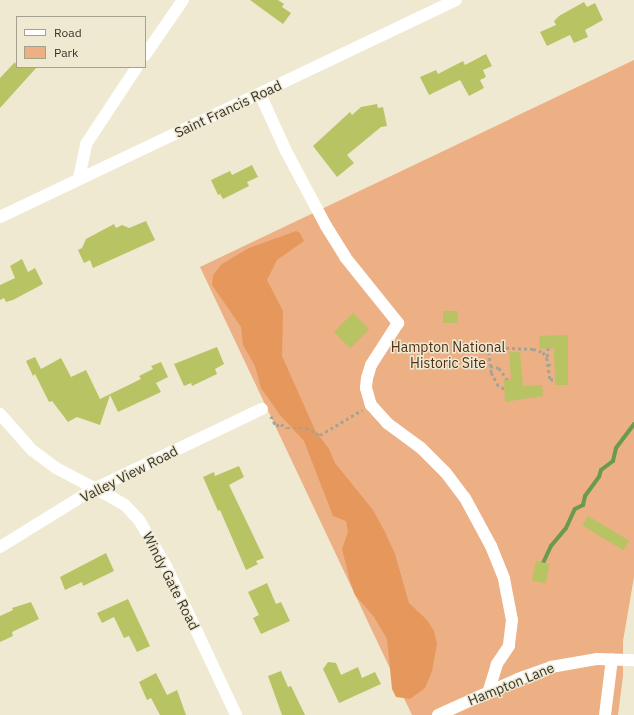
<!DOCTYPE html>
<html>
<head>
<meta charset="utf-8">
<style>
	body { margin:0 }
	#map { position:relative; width:634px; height:715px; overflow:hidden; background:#efe9d2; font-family:"IBM Plex Sans",sans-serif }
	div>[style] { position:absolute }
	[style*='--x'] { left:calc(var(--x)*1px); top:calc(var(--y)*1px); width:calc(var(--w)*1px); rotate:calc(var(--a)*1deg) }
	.green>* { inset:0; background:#edaf84 }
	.forest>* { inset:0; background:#e6975c }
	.stream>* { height:4px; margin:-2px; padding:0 2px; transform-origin:2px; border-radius:2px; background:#6a9a4b }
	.building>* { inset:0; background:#b8c364; transform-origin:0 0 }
	.path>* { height:2.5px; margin-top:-1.25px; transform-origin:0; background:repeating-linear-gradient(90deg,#a7a291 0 3px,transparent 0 6px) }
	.minor>* { height:12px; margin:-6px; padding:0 6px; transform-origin:6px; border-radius:6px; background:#fff }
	span { translate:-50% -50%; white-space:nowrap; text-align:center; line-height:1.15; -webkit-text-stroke:3px #efe9d2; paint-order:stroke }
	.street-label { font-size:14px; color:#36342b }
	.park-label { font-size:14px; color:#4f2f16 }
	.legend { position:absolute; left:16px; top:16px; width:130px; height:52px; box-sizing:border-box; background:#efe9d2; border:1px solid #a5a18f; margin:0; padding:5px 7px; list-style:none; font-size:12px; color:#36342b }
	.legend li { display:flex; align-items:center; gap:8px; height:20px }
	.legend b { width:20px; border:1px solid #a5a18f }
</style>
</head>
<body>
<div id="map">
	<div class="green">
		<div style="clip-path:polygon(634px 60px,634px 577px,623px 641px,623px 676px,618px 715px,412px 715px,200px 267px)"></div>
	</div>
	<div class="forest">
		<div style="clip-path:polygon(296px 231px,300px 233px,304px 241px,277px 260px,267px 280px,283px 311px,282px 356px,315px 430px,329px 449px,335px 463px,373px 510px,385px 532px,395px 554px,409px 603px,427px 620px,434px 631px,437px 644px,432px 671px,425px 688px,410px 699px,396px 697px,392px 689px,387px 639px,374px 617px,355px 595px,350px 581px,342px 549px,348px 532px,346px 521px,333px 516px,304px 441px,280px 415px,261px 388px,255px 366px,243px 345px,241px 327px,212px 285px,213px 275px,222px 264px,249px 248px)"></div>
	</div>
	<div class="stream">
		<div style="--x:543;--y:563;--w:19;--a:-65"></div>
		<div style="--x:551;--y:546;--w:23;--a:-50"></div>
		<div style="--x:566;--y:528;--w:21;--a:-65"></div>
		<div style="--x:575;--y:509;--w:9;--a:-27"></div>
		<div style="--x:583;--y:505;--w:9;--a:-77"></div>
		<div style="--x:585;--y:496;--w:24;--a:-54"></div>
		<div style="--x:599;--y:477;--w:7;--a:-74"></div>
		<div style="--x:601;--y:470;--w:15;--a:-37"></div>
		<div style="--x:613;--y:461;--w:13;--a:-77"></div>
		<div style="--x:616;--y:448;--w:30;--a:-53"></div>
	</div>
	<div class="building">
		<div style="clip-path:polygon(250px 0,278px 0,284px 4px,282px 7px,291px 13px,283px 24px)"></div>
		<div style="clip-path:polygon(584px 2px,587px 7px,595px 3px,603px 20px,585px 30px,588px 37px,574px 43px,570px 35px,547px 46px,540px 32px,556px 25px,554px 21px,559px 16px)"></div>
		<div style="clip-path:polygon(486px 54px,492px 66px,483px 70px,486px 77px,480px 80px,484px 88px,469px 96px,460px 80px,429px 95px,420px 77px,436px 70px,438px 74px,463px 61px,465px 65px)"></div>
		<div style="clip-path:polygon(15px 62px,17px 67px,37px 67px,0 108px,0 78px)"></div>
		<div style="clip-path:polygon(377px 104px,378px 108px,383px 107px,387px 126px,381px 127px,347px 155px,354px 163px,337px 177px,313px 146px,350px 112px,352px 115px,361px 107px)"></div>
		<div style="clip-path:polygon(252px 165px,258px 177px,247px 182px,249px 186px,223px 199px,220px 194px,218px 195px,211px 180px,230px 171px,232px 175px)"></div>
		<div style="clip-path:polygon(146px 221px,155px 240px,93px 268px,90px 260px,84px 263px,78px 250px,82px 248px,86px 239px,114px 224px,116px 228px,122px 225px,129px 228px)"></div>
		<div style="clip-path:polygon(22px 259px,28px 272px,35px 268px,43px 284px,13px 300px,6px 302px,4px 298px,0 300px,0 285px,15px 278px,10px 266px)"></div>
		<div style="left:443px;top:311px;width:15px;height:12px"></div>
		<div style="left:353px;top:313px;width:23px;height:27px;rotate:45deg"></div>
		<div style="clip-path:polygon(568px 335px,568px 385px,555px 385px,554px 348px,540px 349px,539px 336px)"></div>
		<div style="clip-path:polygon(217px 347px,224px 364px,215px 369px,217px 374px,192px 386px,191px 383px,184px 386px,174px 364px)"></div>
		<div style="clip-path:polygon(509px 352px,520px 352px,523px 386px,542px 385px,543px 396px,505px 402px,504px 379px,511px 379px)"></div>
		<div style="clip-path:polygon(35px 357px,41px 369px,61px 358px,71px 377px,86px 370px,100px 399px,141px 379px,139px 376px,153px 369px,151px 366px,161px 362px,168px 377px,156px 383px,161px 392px,118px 412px,110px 395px,100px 425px,77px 417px,68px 422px,52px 401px,49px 402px,35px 374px,33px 376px,26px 361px)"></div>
		<div style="clip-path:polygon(239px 466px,244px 477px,229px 485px,264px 558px,256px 561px,258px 564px,246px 570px,220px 510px,218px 511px,203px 477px,214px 472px,215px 476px)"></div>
		<div style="left:588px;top:516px;width:48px;height:11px;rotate:31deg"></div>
		<div style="clip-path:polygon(106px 553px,114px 571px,83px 586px,82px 582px,65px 590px,60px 577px)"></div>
		<div style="left:536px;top:561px;width:14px;height:20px;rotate:12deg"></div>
		<div style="clip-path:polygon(267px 583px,276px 604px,281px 602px,290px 621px,261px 634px,253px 618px,259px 615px,248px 592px)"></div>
		<div style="clip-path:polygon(128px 599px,150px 646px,137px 652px,129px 636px,124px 638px,114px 617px,102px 623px,97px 613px)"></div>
		<div style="clip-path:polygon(31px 602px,39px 619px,12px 632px,13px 636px,0 642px,0 616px,13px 610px,12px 608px)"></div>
		<div style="clip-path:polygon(328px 662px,336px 663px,341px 675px,358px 667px,362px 678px,375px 672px,381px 684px,339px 703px,323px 669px)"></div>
		<div style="clip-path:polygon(281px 671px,288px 687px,291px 686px,305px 715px,282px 715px,268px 676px)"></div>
		<div style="clip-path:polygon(156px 673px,167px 695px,177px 690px,186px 715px,160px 715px,151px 698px,147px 700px,139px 682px)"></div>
	</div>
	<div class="path">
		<div style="--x:547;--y:357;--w:9;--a:-84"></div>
		<div style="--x:548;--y:365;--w:6;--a:0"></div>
		<div style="--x:490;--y:366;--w:9;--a:13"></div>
		<div style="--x:499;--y:368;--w:14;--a:54"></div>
		<div style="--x:504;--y:389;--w:7;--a:-153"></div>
		<div style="--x:498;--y:386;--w:15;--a:-118"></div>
		<div style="--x:491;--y:373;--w:26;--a:-97"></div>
		<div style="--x:488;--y:347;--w:45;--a:2.5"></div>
		<div style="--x:533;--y:349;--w:10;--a:17"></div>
		<div style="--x:543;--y:352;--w:7;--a:56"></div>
		<div style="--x:547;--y:358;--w:21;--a:82"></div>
		<div style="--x:550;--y:379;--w:5;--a:11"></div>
		<div style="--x:271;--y:416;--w:11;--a:63"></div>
		<div style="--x:276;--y:426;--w:5;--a:-22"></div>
		<div style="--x:281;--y:424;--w:7;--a:34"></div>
		<div style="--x:287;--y:428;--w:19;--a:0"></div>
		<div style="--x:306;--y:428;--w:16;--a:27"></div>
		<div style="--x:320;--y:435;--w:49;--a:-30.8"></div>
	</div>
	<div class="minor">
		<div style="--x:145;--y:55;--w:67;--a:-55.4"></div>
		<div style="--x:260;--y:94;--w:63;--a:65.5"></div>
		<div style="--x:286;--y:151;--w:85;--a:61.9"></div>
		<div style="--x:326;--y:226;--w:36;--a:58"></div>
		<div style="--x:345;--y:257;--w:85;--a:51.2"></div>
		<div style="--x:398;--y:323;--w:50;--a:122.7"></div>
		<div style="--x:371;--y:365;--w:14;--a:107"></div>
		<div style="--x:367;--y:378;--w:10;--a:96"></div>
		<div style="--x:366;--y:388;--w:18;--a:74"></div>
		<div style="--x:371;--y:405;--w:24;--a:48"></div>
		<div style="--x:387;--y:423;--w:42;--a:36.3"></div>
		<div style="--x:421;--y:448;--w:35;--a:45"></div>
		<div style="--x:446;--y:473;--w:31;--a:53"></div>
		<div style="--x:465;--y:498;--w:55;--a:61.6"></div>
		<div style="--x:491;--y:546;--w:35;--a:68"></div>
		<div style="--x:504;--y:579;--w:42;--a:79"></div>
		<div style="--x:512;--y:620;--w:26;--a:97"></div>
		<div style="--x:509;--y:646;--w:22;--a:124"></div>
		<div style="--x:497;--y:664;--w:28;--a:107"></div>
		<div style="--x:79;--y:178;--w:35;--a:-78"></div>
		<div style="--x:86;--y:144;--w:92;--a:-56.5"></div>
		<div style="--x:0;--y:217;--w:505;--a:-25.45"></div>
		<div style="--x:0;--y:414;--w:48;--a:48.4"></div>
		<div style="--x:32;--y:450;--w:30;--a:37"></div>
		<div style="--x:56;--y:468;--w:62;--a:27.8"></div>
		<div style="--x:111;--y:497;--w:16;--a:30"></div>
		<div style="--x:125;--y:505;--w:21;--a:47"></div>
		<div style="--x:139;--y:520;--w:53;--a:59.6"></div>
		<div style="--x:166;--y:566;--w:165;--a:64.8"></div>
		<div style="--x:0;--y:547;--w:110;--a:-31.7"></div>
		<div style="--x:94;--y:489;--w:186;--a:-25.5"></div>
		<div style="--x:438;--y:715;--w:88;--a:-24.2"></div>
		<div style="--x:518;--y:679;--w:35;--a:-20"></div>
		<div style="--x:551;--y:667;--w:47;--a:-9.9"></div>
		<div style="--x:597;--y:659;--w:37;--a:2"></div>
		<div style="--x:605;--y:715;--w:56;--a:-82.9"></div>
	</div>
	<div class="street-label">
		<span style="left:228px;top:109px;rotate:-25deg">Saint Francis Road</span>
		<span style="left:129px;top:474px;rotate:-27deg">Valley View Road</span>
		<span style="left:171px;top:581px;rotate:63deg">Windy Gate Road</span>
		<span style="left:511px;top:684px;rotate:-22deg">Hampton Lane</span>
	</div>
	<div class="park-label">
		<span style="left:448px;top:355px">Hampton National<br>Historic Site</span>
	</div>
	<ul class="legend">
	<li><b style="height:5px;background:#fff"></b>Road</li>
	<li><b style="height:11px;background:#edaf84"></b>Park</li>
	</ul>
</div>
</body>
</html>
